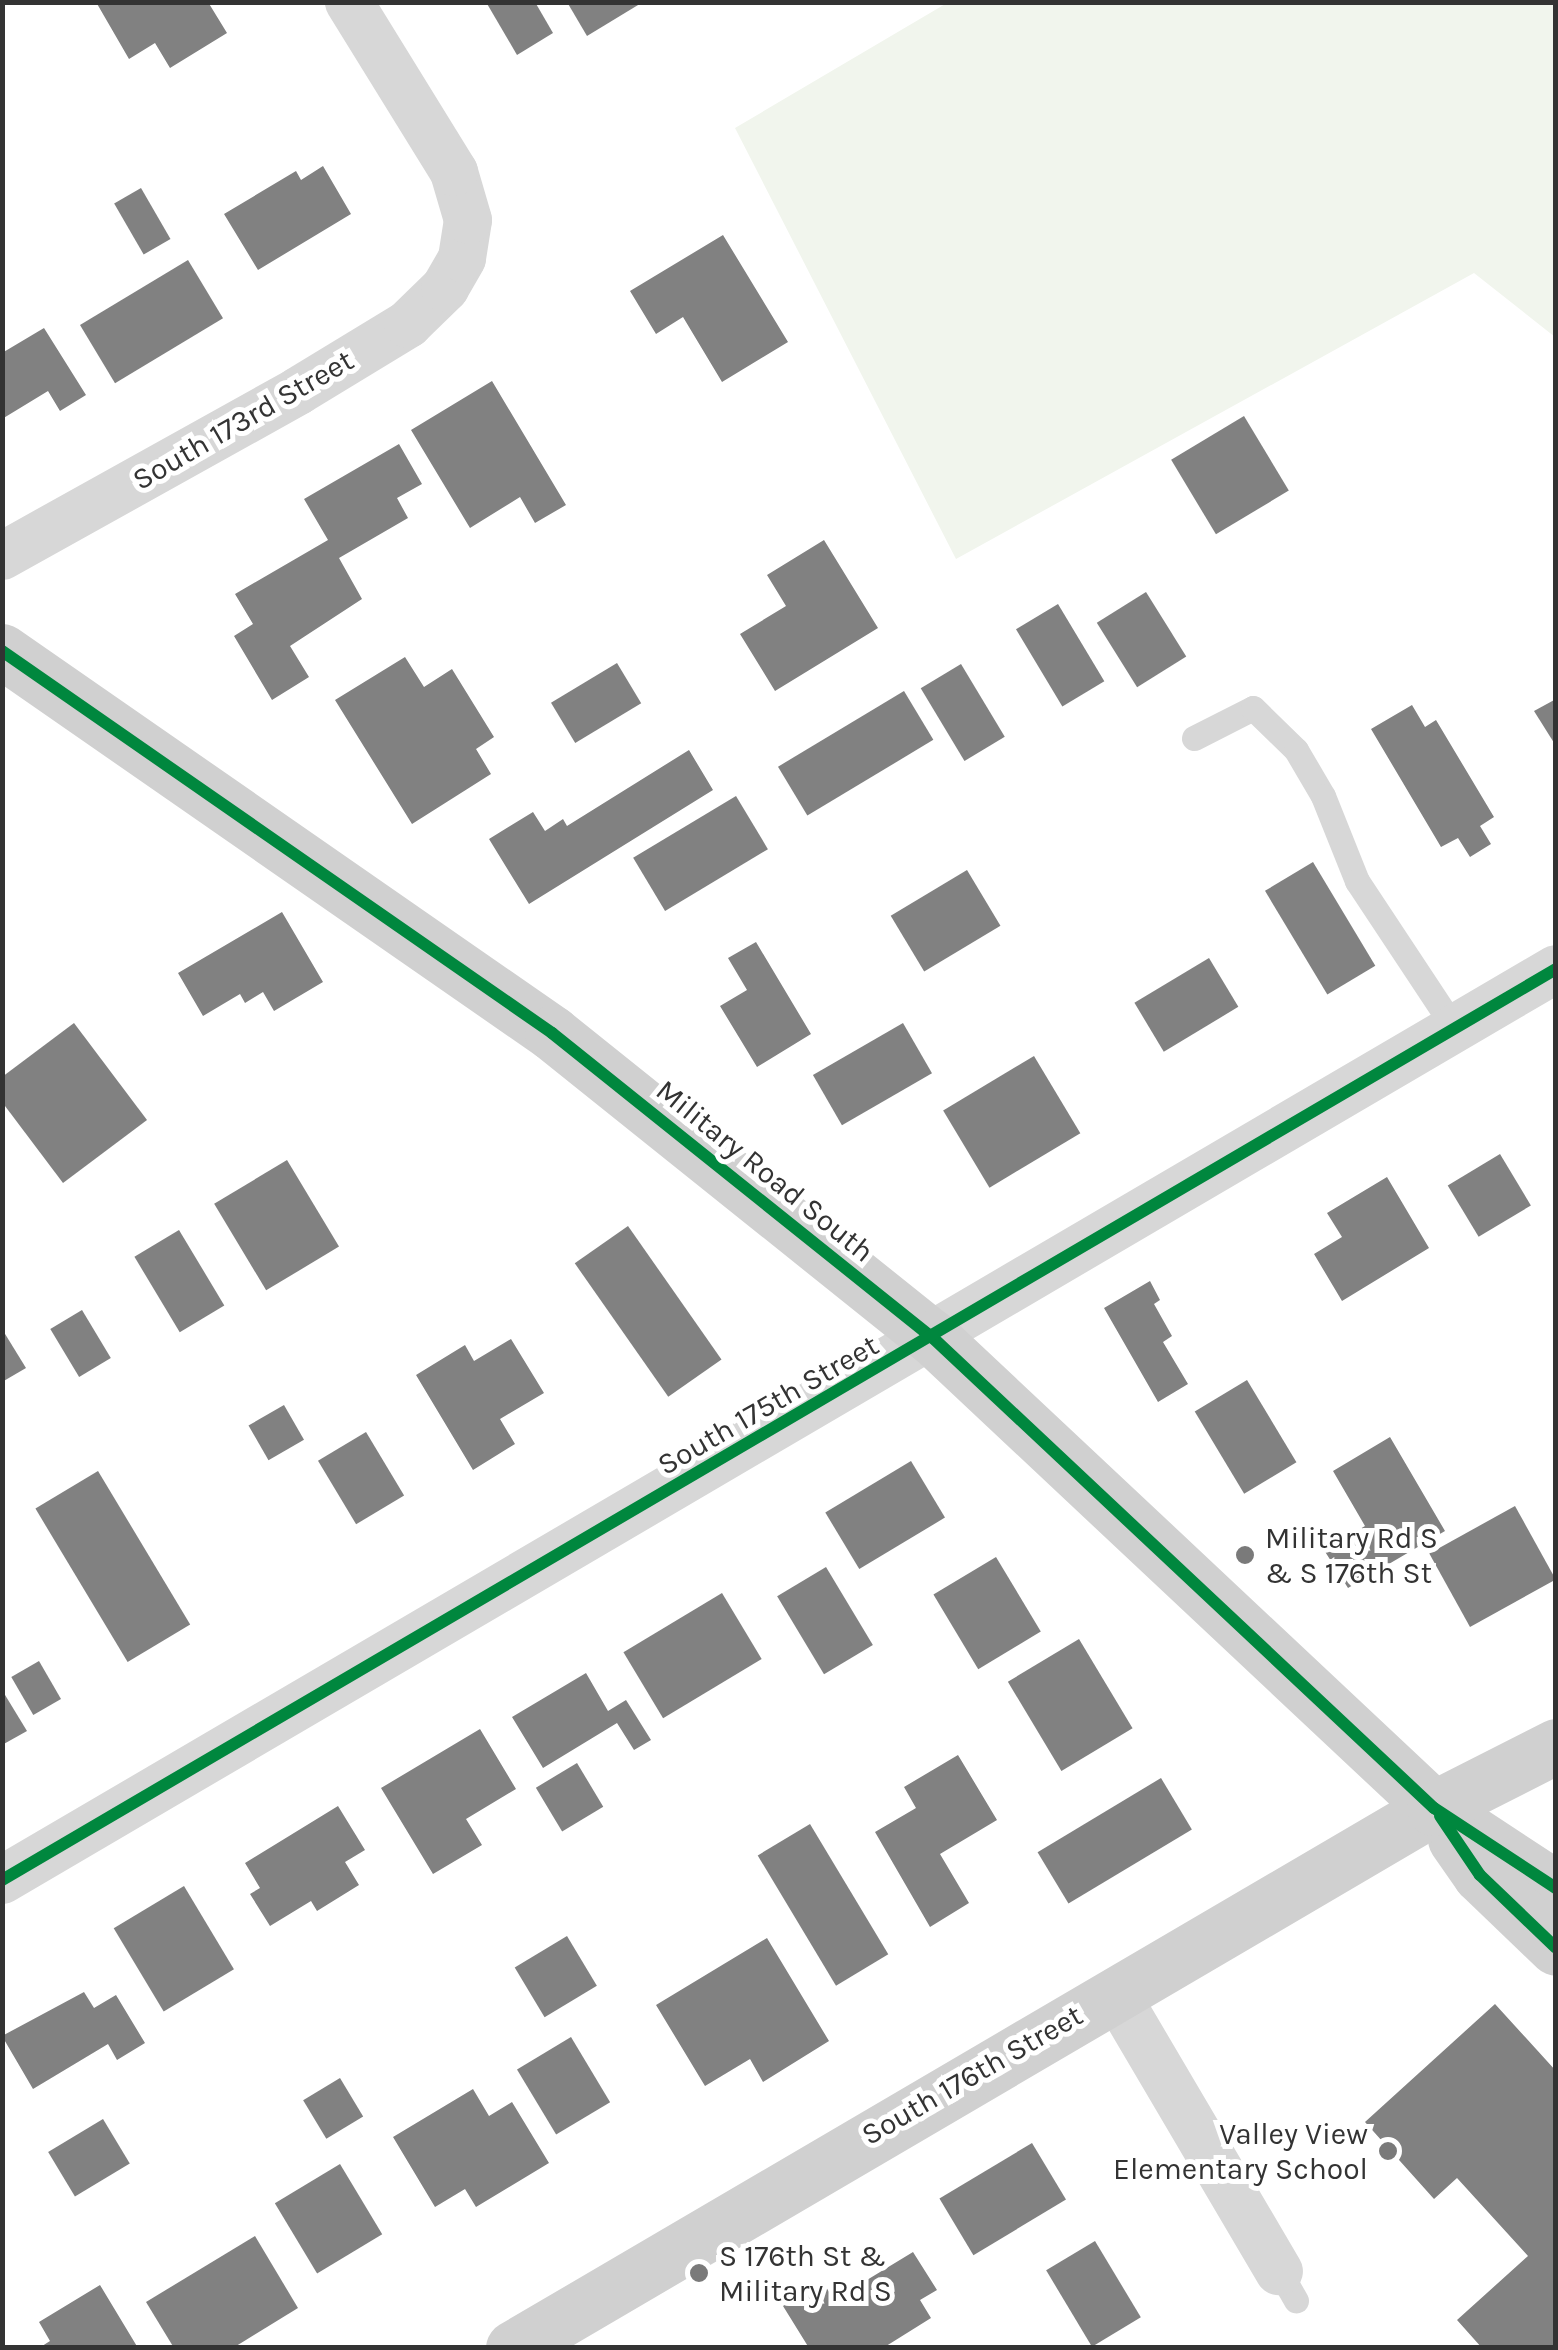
<!DOCTYPE html>
<html>
<head>
<meta charset="utf-8">
<style>
	body { margin:0 }
	#map { position:relative; width:1558px; height:2350px; overflow:hidden; background:#fff; font-family:Karla,sans-serif }
	div>[style] { position:absolute }
	[style*='--x'] { left:calc(var(--x)*1px); top:calc(var(--y)*1px); width:calc(var(--w)*1px); rotate:calc(var(--a)*1deg) }
	.green>* { inset:0; background:#f1f5ed }
	.building>* { inset:0; background:#818181; transform-origin:0 0 }
	.lane>* { height:25px; margin:-12.5px; padding:0 12.5px; transform-origin:12.5px; border-radius:12.5px; background:#d7d7d7 }
	.street>* { height:48px; margin:-24px; padding:0 24px; transform-origin:24px; border-radius:24px; background:#d7d7d7 }
	.secondary>* { height:55px; margin:-27.5px; padding:0 27.5px; transform-origin:27.5px; border-radius:27.5px; background:#d0d0d0 }
	.cycleway>* { height:12px; margin:-6px; padding:0 6px; transform-origin:6px; border-radius:6px; background:#00873e }
	.dots>* { width:28px; height:28px; translate:-50% -50%; box-sizing:border-box; border:5px solid #fff; border-radius:50% }
	span { translate:-50% -50%; white-space:nowrap; text-align:center; line-height:1.15; -webkit-text-stroke:10px #fff; paint-order:stroke }
	.street-label { font-size:30px; color:#333 }
	.poi-label { font-size:30px; color:#333 }
	.left { translate:0 -50%; text-align:left }
	.right { translate:-100% -50%; text-align:right }
	.frame { position:absolute; inset:0; border:5px solid #333; pointer-events:none }
</style>
</head>
<body>
<div id="map">
	<div class="green">
		<div style="clip-path:polygon(947px 3px,1555px 3px,1555px 337px,1474px 273px,956px 559px,735px 128px)"></div>
	</div>
	<div class="building">
		<div style="clip-path:polygon(96px 2px,208px 2px,227px 33px,170px 68px,155px 43px,129px 59px)"></div>
		<div style="clip-path:polygon(486px 2px,535px 2px,553px 33px,517px 55px)"></div>
		<div style="clip-path:polygon(567px 2px,643px 2px,587px 36px)"></div>
		<div style="clip-path:polygon(323px 166px,351px 214px,258px 270px,224px 214px,296px 171px,301px 180px)"></div>
		<div style="left:141px;top:188px;width:59px;height:31px;rotate:60deg"></div>
		<div style="clip-path:polygon(723px 235px,788px 342px,722px 382px,683px 317px,656px 334px,630px 291px)"></div>
		<div style="left:188px;top:260px;width:68px;height:126px;rotate:59deg"></div>
		<div style="clip-path:polygon(44px 328px,86px 395px,60px 411px,48px 391px,2px 419px,2px 353px)"></div>
		<div style="clip-path:polygon(492px 381px,566px 505px,535px 523px,520px 497px,470px 528px,411px 430px)"></div>
		<div style="left:1244px;top:416px;width:87px;height:85px;rotate:59deg"></div>
		<div style="clip-path:polygon(399px 444px,422px 484px,397px 498px,408px 518px,339px 558px,362px 599px,290px 646px,309px 677px,272px 700px,234px 636px,253px 624px,235px 594px,328px 540px,304px 499px)"></div>
		<div style="clip-path:polygon(824px 540px,878px 628px,775px 691px,740px 634px,786px 606px,767px 575px)"></div>
		<div style="left:1146px;top:592px;width:76px;height:58px;rotate:58deg"></div>
		<div style="left:1058px;top:604px;width:90px;height:49px;rotate:59deg"></div>
		<div style="clip-path:polygon(405px 657px,424px 687px,452px 669px,494px 737px,476px 749px,491px 774px,412px 824px,335px 700px)"></div>
		<div style="left:617px;top:663px;width:47px;height:77px;rotate:59deg"></div>
		<div style="left:961px;top:664px;width:85px;height:47px;rotate:59deg"></div>
		<div style="left:904px;top:691px;width:57px;height:147px;rotate:59deg"></div>
		<div style="clip-path:polygon(1556px 699px,1556px 746px,1534px 711px)"></div>
		<div style="clip-path:polygon(1412px 705px,1425px 727px,1436px 720px,1494px 817px,1480px 826px,1491px 844px,1470px 857px,1458px 838px,1441px 847px,1371px 729px)"></div>
		<div style="clip-path:polygon(689px 750px,713px 790px,529px 904px,489px 839px,533px 812px,545px 831px,563px 819px,567px 826px)"></div>
		<div style="left:736px;top:796px;width:62px;height:120px;rotate:59deg"></div>
		<div style="left:1313px;top:862px;width:121px;height:56px;rotate:59deg"></div>
		<div style="left:967px;top:870px;width:65px;height:89px;rotate:59deg"></div>
		<div style="clip-path:polygon(282px 912px,323px 982px,274px 1011px,263px 992px,245px 1003px,240px 994px,203px 1016px,178px 973px)"></div>
		<div style="clip-path:polygon(756px 942px,811px 1034px,757px 1067px,720px 1006px,747px 990px,728px 958px)"></div>
		<div style="left:1209px;top:958px;width:57px;height:87px;rotate:59deg"></div>
		<div style="clip-path:polygon(74px 1023px,147px 1120px,63px 1183px,2px 1102px,2px 1077px)"></div>
		<div style="left:903px;top:1023px;width:58px;height:104px;rotate:60deg"></div>
		<div style="left:1034px;top:1056px;width:90px;height:106px;rotate:59deg"></div>
		<div style="left:1500px;top:1154px;width:60px;height:61px;rotate:59deg"></div>
		<div style="left:287px;top:1160px;width:101px;height:85px;rotate:59deg"></div>
		<div style="clip-path:polygon(1387px 1177px,1429px 1248px,1342px 1301px,1314px 1254px,1342px 1237px,1327px 1213px)"></div>
		<div style="left:628px;top:1226px;width:163px;height:65px;rotate:55deg"></div>
		<div style="left:179px;top:1230px;width:88px;height:52px;rotate:59deg"></div>
		<div style="clip-path:polygon(1150px 1281px,1160px 1300px,1154px 1304px,1172px 1336px,1163px 1342px,1188px 1384px,1158px 1402px,1104px 1308px)"></div>
		<div style="left:82px;top:1310px;width:56px;height:37px;rotate:59deg"></div>
		<div style="clip-path:polygon(2px 1329px,26px 1368px,2px 1382px)"></div>
		<div style="clip-path:polygon(511px 1339px,544px 1393px,500px 1419px,515px 1444px,473px 1470px,416px 1375px,465px 1345px,474px 1361px)"></div>
		<div style="left:1247px;top:1380px;width:96px;height:61px;rotate:59deg"></div>
		<div style="left:284px;top:1405px;width:40px;height:41px;rotate:60deg"></div>
		<div style="left:366px;top:1432px;width:74px;height:56px;rotate:59deg"></div>
		<div style="clip-path:polygon(1390px 1437px,1445px 1531px,1348px 1588px,1324px 1550px,1365px 1526px,1333px 1471px)"></div>
		<div style="left:911px;top:1461px;width:66px;height:100px;rotate:59deg"></div>
		<div style="left:98px;top:1471px;width:179px;height:73px;rotate:59deg"></div>
		<div style="left:1515px;top:1506px;width:84px;height:98px;rotate:61deg"></div>
		<div style="left:996px;top:1557px;width:87px;height:73px;rotate:59deg"></div>
		<div style="left:826px;top:1567px;width:91px;height:57px;rotate:59deg"></div>
		<div style="left:722px;top:1593px;width:77px;height:115px;rotate:59deg"></div>
		<div style="left:1079px;top:1639px;width:104px;height:83px;rotate:59deg"></div>
		<div style="left:39px;top:1661px;width:44px;height:32px;rotate:60deg"></div>
		<div style="clip-path:polygon(586px 1673px,608px 1711px,626px 1700px,651px 1740px,634px 1750px,617px 1723px,543px 1768px,512px 1717px)"></div>
		<div style="clip-path:polygon(2px 1690px,27px 1731px,2px 1745px)"></div>
		<div style="clip-path:polygon(480px 1729px,516px 1789px,466px 1819px,482px 1845px,433px 1874px,381px 1788px)"></div>
		<div style="clip-path:polygon(958px 1755px,997px 1820px,940px 1854px,969px 1903px,930px 1927px,875px 1832px,916px 1808px,904px 1787px)"></div>
		<div style="left:577px;top:1763px;width:51px;height:48px;rotate:59deg"></div>
		<div style="left:1161px;top:1778px;width:60px;height:144px;rotate:59deg"></div>
		<div style="clip-path:polygon(338px 1806px,365px 1850px,345px 1862px,359px 1885px,317px 1911px,311px 1901px,270px 1926px,250px 1894px,260px 1888px,245px 1863px)"></div>
		<div style="left:810px;top:1824px;width:152px;height:61px;rotate:59deg"></div>
		<div style="left:184px;top:1886px;width:97px;height:82px;rotate:59deg"></div>
		<div style="left:567px;top:1936px;width:58px;height:61px;rotate:59deg"></div>
		<div style="clip-path:polygon(767px 1938px,829px 2041px,763px 2082px,750px 2059px,705px 2086px,656px 2005px)"></div>
		<div style="clip-path:polygon(84px 1992px,94px 2008px,116px 1995px,145px 2043px,117px 2060px,108px 2044px,33px 2089px,2px 2036px)"></div>
		<div style="clip-path:polygon(1495px 2004px,1556px 2071px,1556px 2348px,1482px 2348px,1457px 2320px,1528px 2256px,1457px 2178px,1434px 2199px,1365px 2122px)"></div>
		<div style="left:571px;top:2037px;width:76px;height:63px;rotate:59deg"></div>
		<div style="left:340px;top:2078px;width:45px;height:43px;rotate:59deg"></div>
		<div style="clip-path:polygon(473px 2089px,489px 2116px,512px 2102px,549px 2163px,476px 2207px,465px 2189px,435px 2207px,393px 2137px)"></div>
		<div style="left:103px;top:2119px;width:52px;height:64px;rotate:59deg"></div>
		<div style="left:1032px;top:2143px;width:66px;height:108px;rotate:59deg"></div>
		<div style="left:340px;top:2164px;width:82px;height:76px;rotate:59deg"></div>
		<div style="clip-path:polygon(255px 2236px,298px 2308px,233px 2348px,174px 2348px,146px 2302px)"></div>
		<div style="left:1095px;top:2241px;width:89px;height:57px;rotate:59deg"></div>
		<div style="clip-path:polygon(913px 2252px,937px 2290px,920px 2300px,931px 2318px,883px 2348px,809px 2348px,783px 2306px,823px 2282px,834px 2300px)"></div>
		<div style="clip-path:polygon(100px 2285px,138px 2348px,39px 2348px,50px 2341px,39px 2322px)"></div>
	</div>
	<div class="lane">
		<div style="--x:1194;--y:738;--w:66;--a:-27"></div>
		<div style="--x:1253;--y:708;--w:60;--a:44.3"></div>
		<div style="--x:1296;--y:750;--w:53;--a:59.6"></div>
		<div style="--x:1323;--y:796;--w:92;--a:68.2"></div>
		<div style="--x:1357;--y:881;--w:178;--a:56.5"></div>
		<div style="--x:1279;--y:2271;--w:34;--a:60"></div>
	</div>
	<div class="street">
		<div style="--x:2;--y:556;--w:339;--a:-29.1"></div>
		<div style="--x:298;--y:391;--w:129;--a:-31.3"></div>
		<div style="--x:408;--y:324;--w:52;--a:-44.2"></div>
		<div style="--x:445;--y:288;--w:34;--a:-60"></div>
		<div style="--x:462;--y:258;--w:38;--a:-81"></div>
		<div style="--x:468;--y:220;--w:50;--a:-106.3"></div>
		<div style="--x:454;--y:172;--w:200;--a:-121.7"></div>
		<div style="--x:2;--y:1880;--w:1801;--a:-30.38"></div>
		<div style="--x:1115;--y:1993;--w:323;--a:59.5"></div>
	</div>
	<div class="secondary">
		<div style="--x:2;--y:651;--w:670;--a:34.78"></div>
		<div style="--x:552;--y:1033;--w:487;--a:38.7"></div>
		<div style="--x:932;--y:1337;--w:688;--a:43.18"></div>
		<div style="--x:1434;--y:1808;--w:146;--a:33.3"></div>
		<div style="--x:1455;--y:1839;--w:44;--a:55.2"></div>
		<div style="--x:1480;--y:1875;--w:105;--a:43.8"></div>
		<div style="--x:513;--y:2348;--w:1068;--a:-30.38"></div>
		<div style="--x:1434;--y:1808;--w:137;--a:-26.9"></div>
	</div>
	<div class="cycleway">
		<div style="--x:2;--y:651;--w:670;--a:34.78"></div>
		<div style="--x:552;--y:1033;--w:487;--a:38.7"></div>
		<div style="--x:932;--y:1337;--w:688;--a:43.18"></div>
		<div style="--x:1434;--y:1808;--w:146;--a:33.3"></div>
		<div style="--x:1440;--y:1816;--w:71;--a:55.9"></div>
		<div style="--x:1480;--y:1875;--w:105;--a:43.8"></div>
		<div style="--x:2;--y:1880;--w:1801;--a:-30.38"></div>
	</div>
	<div class="dots">
		<div style="left:1245px;top:1555px;background:#7a7a7a"></div>
		<div style="left:1388px;top:2151px;background:#7a7a7a"></div>
		<div style="left:699px;top:2273px;background:#7a7a7a"></div>
	</div>
	<div class="street-label">
		<span style="left:243px;top:420px;rotate:-30deg">South 173rd Street</span>
		<span style="left:765px;top:1171px;rotate:39deg">Military Road South</span>
		<span style="left:768px;top:1405px;rotate:-30deg">South 175th Street</span>
		<span style="left:972px;top:2075px;rotate:-30deg">South 176th Street</span>
	</div>
	<div class="poi-label">
		<span class="left" style="left:1265px;top:1555px">Military Rd S<br>&amp; S 176th St</span>
		<span class="right" style="left:1368px;top:2151px">Valley View<br>Elementary School</span>
		<span class="left" style="left:719px;top:2273px">S 176th St &amp;<br>Military Rd S</span>
	</div>
	<div class="frame"></div>
</div>
</body>
</html>
